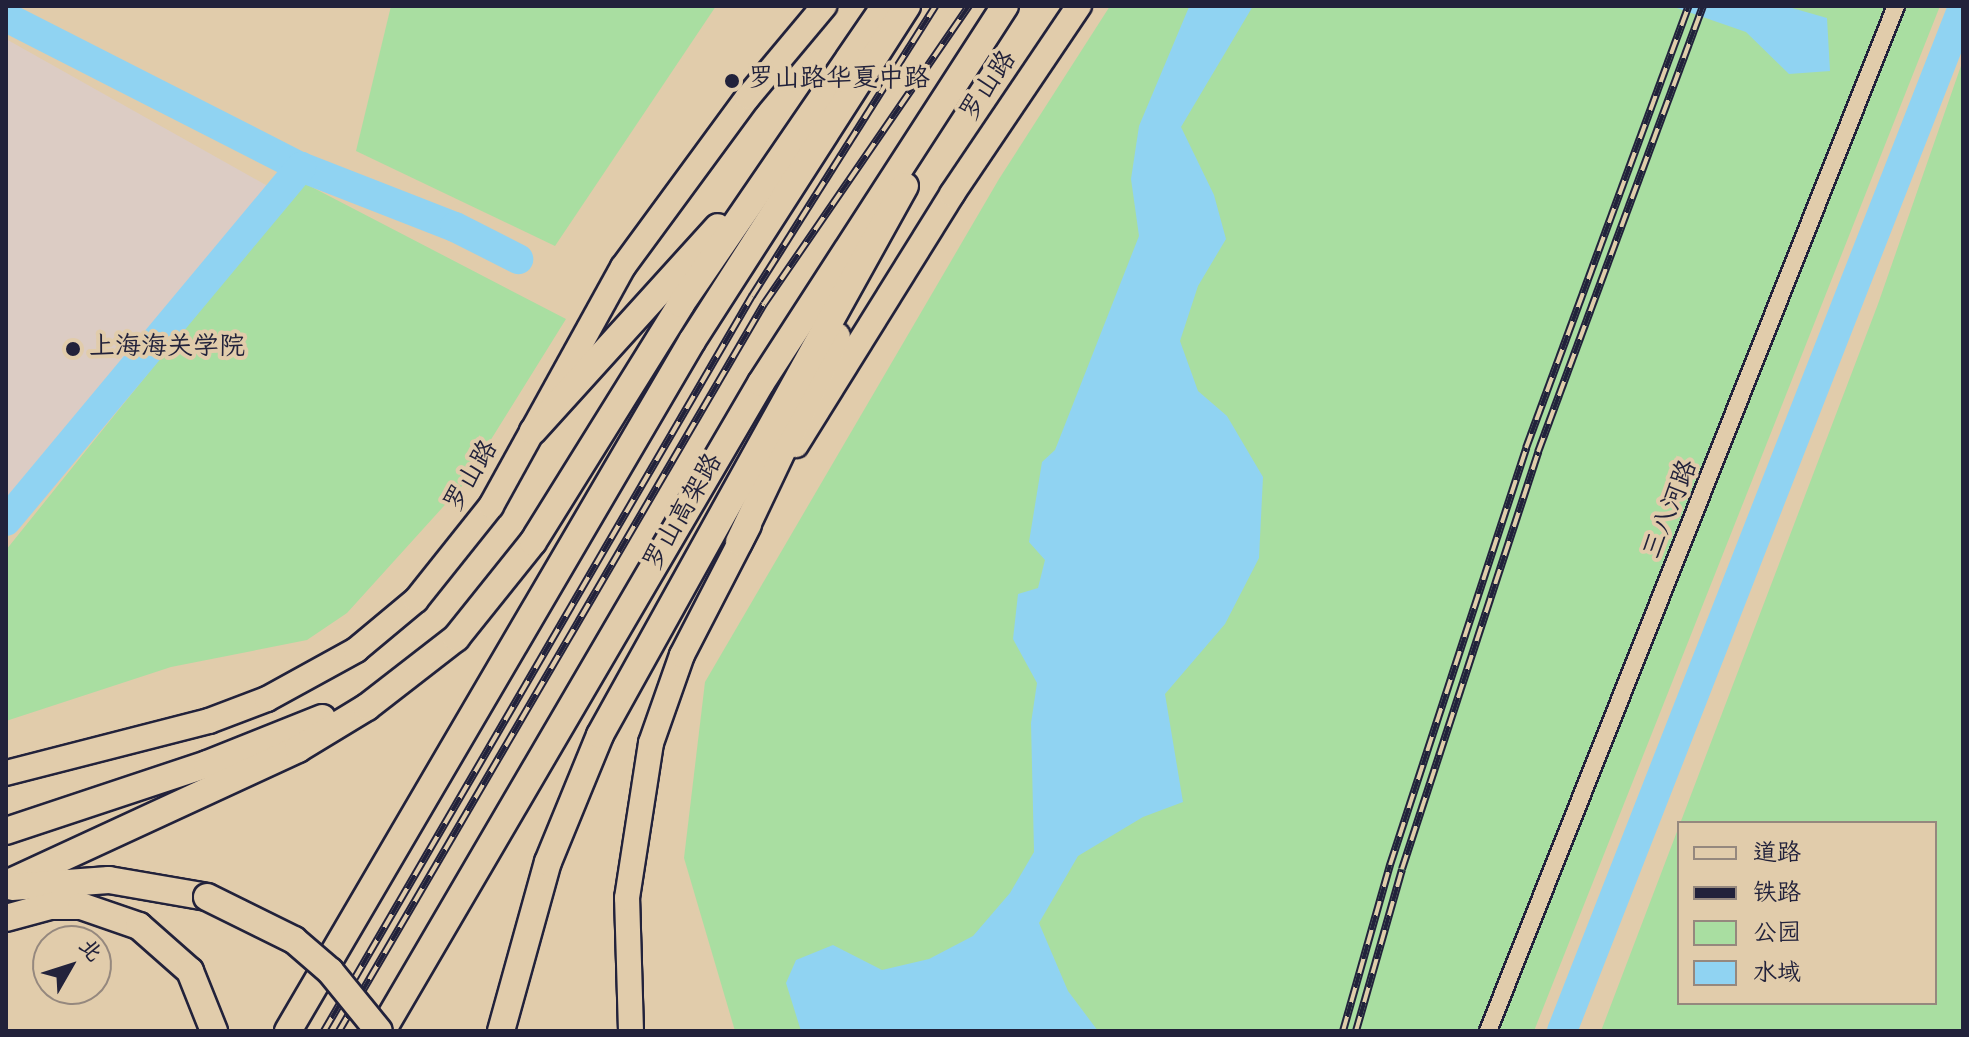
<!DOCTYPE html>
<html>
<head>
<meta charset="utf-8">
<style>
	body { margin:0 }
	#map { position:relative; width:1969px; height:1037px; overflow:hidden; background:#e1ccab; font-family:"Indie Flower","LXGW WenKai TC",sans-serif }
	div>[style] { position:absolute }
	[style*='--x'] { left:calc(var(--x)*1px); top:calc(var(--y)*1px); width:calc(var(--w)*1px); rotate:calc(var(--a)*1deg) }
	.built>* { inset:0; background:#dcccc4 }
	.green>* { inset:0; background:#a9dea1 }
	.water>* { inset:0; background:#90d3f2 }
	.river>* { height:30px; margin:-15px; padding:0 15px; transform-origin:15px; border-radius:15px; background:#90d3f2 }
	.roads { filter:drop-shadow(2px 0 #22223b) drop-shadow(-2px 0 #22223b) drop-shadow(0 2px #22223b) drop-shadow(0 -2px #22223b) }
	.minor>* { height:16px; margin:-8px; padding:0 8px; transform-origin:8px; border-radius:8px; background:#e1ccab }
	.primary>* { height:24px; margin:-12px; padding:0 12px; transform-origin:12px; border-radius:12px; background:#e1ccab }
	.trunk>* { height:26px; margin:-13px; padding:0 13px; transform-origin:13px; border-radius:13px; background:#e1ccab }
	.rail>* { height:8px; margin-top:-4px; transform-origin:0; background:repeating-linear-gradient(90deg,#e1ccab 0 15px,#22223b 0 30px); box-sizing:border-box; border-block:2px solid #22223b }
	.bridges { filter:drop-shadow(2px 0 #22223b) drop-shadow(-2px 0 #22223b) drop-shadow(0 2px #22223b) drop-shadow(0 -2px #22223b) }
	.trunk-bridge>* { height:26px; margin:-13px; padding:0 13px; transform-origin:13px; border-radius:13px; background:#e1ccab }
	.dots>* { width:22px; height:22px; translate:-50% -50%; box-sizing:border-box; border:4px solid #e1ccab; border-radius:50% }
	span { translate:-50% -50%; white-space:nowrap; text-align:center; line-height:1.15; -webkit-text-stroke:8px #e1ccab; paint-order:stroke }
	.poi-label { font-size:26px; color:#22223b }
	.left { translate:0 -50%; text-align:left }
	.street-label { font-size:26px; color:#22223b }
	.frame { position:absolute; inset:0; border:8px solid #22223b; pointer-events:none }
	.legend { position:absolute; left:1677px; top:821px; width:260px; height:184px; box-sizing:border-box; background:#e1ccab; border:2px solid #95887e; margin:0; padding:10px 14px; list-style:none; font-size:24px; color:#22223b }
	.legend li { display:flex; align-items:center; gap:16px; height:40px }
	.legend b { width:40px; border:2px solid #95887e }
	.north { position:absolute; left:32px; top:925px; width:80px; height:80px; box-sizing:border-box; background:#e1ccab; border:2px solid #95887e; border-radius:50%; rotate:51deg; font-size:22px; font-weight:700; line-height:32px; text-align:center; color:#22223b }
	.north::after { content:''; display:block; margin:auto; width:28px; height:36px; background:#22223b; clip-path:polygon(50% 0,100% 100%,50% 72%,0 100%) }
</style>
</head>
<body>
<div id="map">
	<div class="built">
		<div style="clip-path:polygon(6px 39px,273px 189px,6px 508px)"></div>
	</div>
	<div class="green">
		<div style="clip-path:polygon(391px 6px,716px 6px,555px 246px,356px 151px)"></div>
		<div style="clip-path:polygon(1110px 6px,1940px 6px,1534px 1031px,735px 1031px,684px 858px,705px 682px,999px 179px)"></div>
		<div style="clip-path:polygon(evenodd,1963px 60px,1963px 1031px,1601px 1031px,1878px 304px,1963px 60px,1935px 823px,1935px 1003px,1679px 1003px,1679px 823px,1935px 823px)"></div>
		<div style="clip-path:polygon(302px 182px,566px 319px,462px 486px,347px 613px,307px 640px,171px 667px,6px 721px,6px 550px)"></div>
	</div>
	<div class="water">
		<div style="clip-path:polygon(1253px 6px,1181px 127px,1214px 195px,1226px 239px,1198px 286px,1180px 341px,1198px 391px,1227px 416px,1263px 477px,1259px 558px,1225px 624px,1165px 694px,1183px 802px,1143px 817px,1078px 856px,1039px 923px,1068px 991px,1098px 1031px,801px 1031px,786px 983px,796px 960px,833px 945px,882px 970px,929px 959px,973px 936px,1010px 893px,1034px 852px,1031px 723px,1037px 683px,1013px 639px,1018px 594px,1038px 588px,1045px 560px,1029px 542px,1042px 462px,1055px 450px,1139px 236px,1131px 179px,1139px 126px,1189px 7px)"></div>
		<div style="clip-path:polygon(1671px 6px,1785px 6px,1827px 18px,1830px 71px,1789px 74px,1746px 32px)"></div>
	</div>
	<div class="river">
		<div style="--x:6;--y:17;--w:331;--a:27"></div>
		<div style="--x:301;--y:167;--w:165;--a:21.3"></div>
		<div style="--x:455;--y:227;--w:71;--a:26.9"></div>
		<div style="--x:6;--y:521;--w:461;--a:-50.2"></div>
		<div style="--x:1562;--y:1031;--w:1100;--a:-68.61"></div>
	</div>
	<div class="roads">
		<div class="minor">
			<div style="--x:1488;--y:1031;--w:1103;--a:-68.3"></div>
		</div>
		<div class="primary">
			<div style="--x:796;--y:445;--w:296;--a:-58.1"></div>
			<div style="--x:952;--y:194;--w:227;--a:-56"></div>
			<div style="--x:6;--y:773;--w:210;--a:-14.4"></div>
			<div style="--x:209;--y:721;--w:62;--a:-20.8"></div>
			<div style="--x:267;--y:699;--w:102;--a:-28.8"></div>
			<div style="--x:356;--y:650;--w:78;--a:-39.8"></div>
			<div style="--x:416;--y:600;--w:120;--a:-51.4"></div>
			<div style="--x:491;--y:506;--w:273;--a:-61.1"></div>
			<div style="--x:623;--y:267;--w:211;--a:-53.7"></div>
			<div style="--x:748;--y:97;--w:119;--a:-50.1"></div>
			<div style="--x:631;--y:1031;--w:133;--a:-91.7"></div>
			<div style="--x:627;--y:898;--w:157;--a:-81.2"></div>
			<div style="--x:651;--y:743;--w:93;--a:-70.6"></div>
			<div style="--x:682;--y:655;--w:146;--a:-62.7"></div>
		</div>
		<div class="trunk">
			<div style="--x:533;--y:431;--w:275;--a:-47.8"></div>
			<div style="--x:739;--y:542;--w:228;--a:-64.6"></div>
			<div style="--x:6;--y:831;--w:212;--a:-18.4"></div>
			<div style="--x:207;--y:764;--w:124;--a:-21.8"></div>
			<div style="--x:6;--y:884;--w:322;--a:-24.8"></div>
			<div style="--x:298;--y:749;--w:81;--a:-31.3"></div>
			<div style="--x:367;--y:707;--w:113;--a:-37.8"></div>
			<div style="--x:456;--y:638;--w:123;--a:-51.3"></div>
			<div style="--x:533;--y:542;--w:280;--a:-58.1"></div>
			<div style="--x:681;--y:304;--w:361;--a:-55.6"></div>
			<div style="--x:12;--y:887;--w:97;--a:-4.1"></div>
			<div style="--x:109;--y:880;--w:99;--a:9.8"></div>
			<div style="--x:6;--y:918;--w:46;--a:-15.3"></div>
			<div style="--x:50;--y:906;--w:31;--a:0"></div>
			<div style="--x:81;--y:906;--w:61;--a:19"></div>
			<div style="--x:139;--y:926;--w:68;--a:41.4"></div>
			<div style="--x:190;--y:971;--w:65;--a:68.2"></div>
			<div style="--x:288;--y:1031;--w:800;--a:-59.65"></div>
			<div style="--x:692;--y:341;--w:398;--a:-57.3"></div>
			<div style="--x:382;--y:1031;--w:751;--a:-59.68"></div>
			<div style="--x:761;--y:383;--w:449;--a:-57.1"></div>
			<div style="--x:501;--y:1031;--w:175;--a:-74.5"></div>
			<div style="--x:548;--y:862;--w:137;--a:-67.7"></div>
			<div style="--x:600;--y:735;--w:628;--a:-60.95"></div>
		</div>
	</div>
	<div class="rail">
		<div style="--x:324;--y:1031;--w:851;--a:-59.79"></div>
		<div style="--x:752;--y:296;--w:343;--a:-57.7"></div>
		<div style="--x:339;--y:1031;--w:842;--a:-59.69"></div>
		<div style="--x:764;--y:304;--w:362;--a:-55.5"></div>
		<div style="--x:1343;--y:1031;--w:173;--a:-74.2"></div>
		<div style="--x:1390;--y:865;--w:439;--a:-71.9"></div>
		<div style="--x:1526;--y:448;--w:471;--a:-69.8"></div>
		<div style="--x:1356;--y:1031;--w:168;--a:-74.1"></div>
		<div style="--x:1402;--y:869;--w:439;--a:-71.9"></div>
		<div style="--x:1538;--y:452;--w:476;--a:-69.7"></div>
	</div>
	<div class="bridges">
		<div class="trunk-bridge">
			<div style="--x:207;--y:897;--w:97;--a:26.3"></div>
			<div style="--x:294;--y:940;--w:48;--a:40.7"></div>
			<div style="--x:330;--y:971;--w:77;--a:50.8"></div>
		</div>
	</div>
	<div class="dots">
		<div style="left:732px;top:81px;background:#22223b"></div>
		<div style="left:73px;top:349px;background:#22223b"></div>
	</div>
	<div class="poi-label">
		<span class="left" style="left:748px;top:81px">罗山路华夏中路</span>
		<span class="left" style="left:89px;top:349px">上海海关学院</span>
	</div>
	<div class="street-label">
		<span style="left:990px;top:87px;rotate:-56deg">罗山路</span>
		<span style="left:473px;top:477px;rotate:-59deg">罗山路</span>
		<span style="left:1672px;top:510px;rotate:-68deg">三八河路</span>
		<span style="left:685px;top:513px;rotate:-60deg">罗山高架路</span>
	</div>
	<div class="frame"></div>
	<ul class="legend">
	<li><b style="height:10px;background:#e1ccab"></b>道路</li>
	<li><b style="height:10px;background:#22223b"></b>铁路</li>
	<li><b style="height:22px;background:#a9dea1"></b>公园</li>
	<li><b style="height:22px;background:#90d3f2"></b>水域</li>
	</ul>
	<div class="north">北</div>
</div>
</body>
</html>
